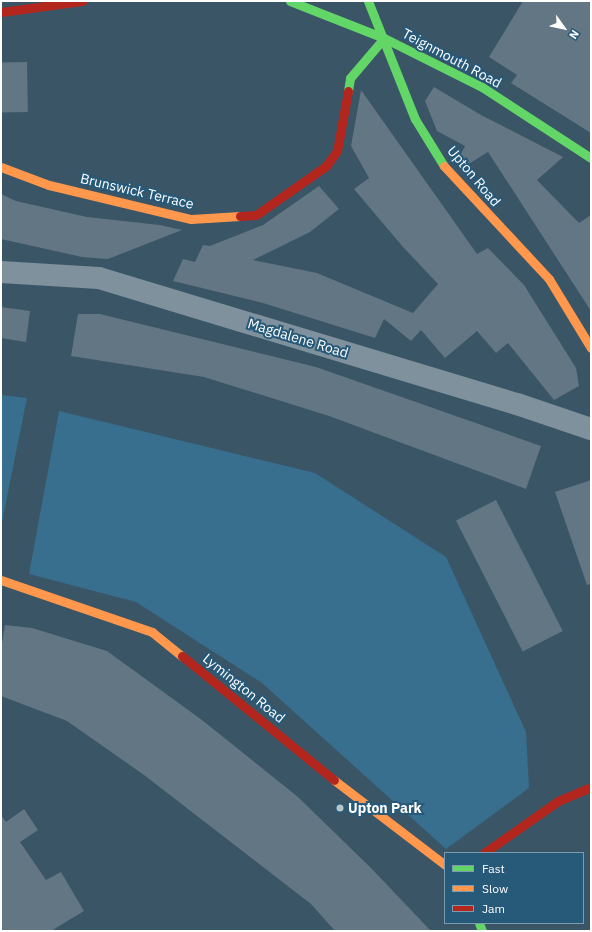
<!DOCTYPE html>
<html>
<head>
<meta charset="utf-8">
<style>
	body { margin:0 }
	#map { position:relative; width:592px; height:932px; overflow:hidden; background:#3a5566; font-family:"IBM Plex Sans",sans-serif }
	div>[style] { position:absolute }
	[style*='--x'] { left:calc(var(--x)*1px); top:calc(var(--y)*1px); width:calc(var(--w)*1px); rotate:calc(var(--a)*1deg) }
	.green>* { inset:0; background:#386e8e }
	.building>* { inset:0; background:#627683; transform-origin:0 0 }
	.street>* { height:22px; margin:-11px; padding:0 11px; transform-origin:11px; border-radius:11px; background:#7e919d }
	.fast>* { height:9px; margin:-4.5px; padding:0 4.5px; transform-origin:4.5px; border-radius:4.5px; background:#63d668 }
	.slow>* { height:9px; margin:-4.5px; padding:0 4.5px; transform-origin:4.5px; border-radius:4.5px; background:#ff974d }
	.jam>* { height:9px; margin:-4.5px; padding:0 4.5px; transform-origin:4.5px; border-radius:4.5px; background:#b3261e }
	.dots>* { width:11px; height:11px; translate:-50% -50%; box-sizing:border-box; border:2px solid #275979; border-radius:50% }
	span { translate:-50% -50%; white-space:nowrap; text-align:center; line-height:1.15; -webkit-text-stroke:4px #275979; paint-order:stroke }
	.street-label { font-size:14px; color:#fff }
	.poi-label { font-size:14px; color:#fff; font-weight:700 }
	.left { translate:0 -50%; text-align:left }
	.frame { position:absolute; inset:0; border:2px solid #fff; pointer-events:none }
	.legend { position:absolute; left:444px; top:852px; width:140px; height:72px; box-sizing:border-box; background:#275979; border:1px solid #7d9baf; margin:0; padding:5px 7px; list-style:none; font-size:12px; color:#fff }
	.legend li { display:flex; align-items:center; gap:8px; height:20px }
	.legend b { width:20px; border:1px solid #7d9baf }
	.north { position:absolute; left:544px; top:8px; width:40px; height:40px; -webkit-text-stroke:3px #275979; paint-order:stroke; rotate:123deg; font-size:11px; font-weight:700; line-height:16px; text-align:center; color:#fff }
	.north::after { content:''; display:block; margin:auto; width:14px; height:18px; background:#fff; clip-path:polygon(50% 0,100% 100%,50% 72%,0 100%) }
</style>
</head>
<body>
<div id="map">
	<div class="green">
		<div style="clip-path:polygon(1px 395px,27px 398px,1px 527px)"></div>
		<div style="clip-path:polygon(59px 411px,315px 473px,446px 557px,526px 732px,529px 788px,446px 849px,262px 683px,136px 602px,29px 574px)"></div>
	</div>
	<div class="building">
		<div style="clip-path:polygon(523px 1px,591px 1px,591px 133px,511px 83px,517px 75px,489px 57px)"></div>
		<div style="left:27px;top:62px;width:50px;height:26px;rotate:89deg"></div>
		<div style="clip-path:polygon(434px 87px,481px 115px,563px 157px,537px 180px,579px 223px,591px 215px,591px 311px,488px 152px,462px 168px,457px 162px,465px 146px,437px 131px,425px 101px)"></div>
		<div style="clip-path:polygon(361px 90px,477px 254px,488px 248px,524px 285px,576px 368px,579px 386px,554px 400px,508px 343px,496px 353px,477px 331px,445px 358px,421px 330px,411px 341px,384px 319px,375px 338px,263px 303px,173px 281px,183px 259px,195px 262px,203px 245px,210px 246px,263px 225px,319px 186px,339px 209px,310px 232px,253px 260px,317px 273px,413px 313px,438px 284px,403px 247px,354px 189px,369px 178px,351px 146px)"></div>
		<div style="clip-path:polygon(1px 194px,16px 201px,87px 217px,160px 225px,182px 230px,108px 259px,82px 257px,1px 239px)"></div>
		<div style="clip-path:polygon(1px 307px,30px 311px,26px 342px,1px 338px)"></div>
		<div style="clip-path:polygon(78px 314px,100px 314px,316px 367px,541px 446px,526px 489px,329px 416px,204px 377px,71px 356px)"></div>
		<div style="clip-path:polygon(591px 480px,591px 584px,587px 585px,555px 492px)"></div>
		<div style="left:496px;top:500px;width:147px;height:45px;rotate:63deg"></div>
		<div style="clip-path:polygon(5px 625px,32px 628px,107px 651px,202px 720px,298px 797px,371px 868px,431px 931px,335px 931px,311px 904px,144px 775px,67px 721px,1px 696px,1px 649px)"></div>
		<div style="clip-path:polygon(24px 809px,38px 830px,20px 842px,46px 880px,61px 872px,84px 911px,51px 931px,1px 931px,1px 815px,6px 822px)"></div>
	</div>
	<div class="street">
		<div style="--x:1;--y:272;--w:98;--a:3.5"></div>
		<div style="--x:99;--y:278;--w:437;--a:16.8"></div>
		<div style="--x:517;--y:404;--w:78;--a:18.7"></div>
	</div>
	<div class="fast">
		<div style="--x:290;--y:1;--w:101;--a:21.5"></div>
		<div style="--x:384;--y:38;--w:110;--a:26.6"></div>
		<div style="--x:482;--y:87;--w:130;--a:33.1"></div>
		<div style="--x:368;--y:1;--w:127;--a:68.3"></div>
		<div style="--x:415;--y:119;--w:55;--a:58.3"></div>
		<div style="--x:348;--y:91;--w:13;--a:-81"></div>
		<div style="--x:350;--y:78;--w:52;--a:-49.6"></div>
		<div style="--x:479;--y:923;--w:9;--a:69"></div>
	</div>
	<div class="slow">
		<div style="--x:444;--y:166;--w:154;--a:47.1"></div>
		<div style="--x:549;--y:279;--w:81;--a:58.7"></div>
		<div style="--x:1;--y:167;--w:51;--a:20.6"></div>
		<div style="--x:49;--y:185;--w:146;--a:13.5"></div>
		<div style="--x:191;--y:219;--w:49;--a:-3.5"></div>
		<div style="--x:1;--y:580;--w:160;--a:19"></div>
		<div style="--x:152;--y:632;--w:38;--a:39"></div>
		<div style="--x:334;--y:780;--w:140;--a:37.4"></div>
	</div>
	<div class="jam">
		<div style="--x:1;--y:12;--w:82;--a:-7.7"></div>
		<div style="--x:240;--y:216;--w:16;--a:-4"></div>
		<div style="--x:256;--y:215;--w:85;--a:-35"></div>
		<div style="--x:326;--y:166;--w:19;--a:-54"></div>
		<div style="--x:337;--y:151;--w:61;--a:-79.6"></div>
		<div style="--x:182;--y:656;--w:196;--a:39.2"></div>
		<div style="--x:484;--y:853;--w:90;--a:-35.1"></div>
		<div style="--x:558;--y:801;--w:36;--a:-23"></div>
	</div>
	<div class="dots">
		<div style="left:340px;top:808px;background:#bac4c9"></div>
	</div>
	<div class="street-label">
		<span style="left:452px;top:58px;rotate:28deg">Teignmouth Road</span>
		<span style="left:474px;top:176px;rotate:50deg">Upton Road</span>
		<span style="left:137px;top:191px;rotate:13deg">Brunswick Terrace</span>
		<span style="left:298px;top:338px;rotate:17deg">Magdalene Road</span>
		<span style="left:244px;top:688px;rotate:39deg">Lymington Road</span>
	</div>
	<div class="poi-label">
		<span class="left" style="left:348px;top:808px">Upton Park</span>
	</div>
	<div class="frame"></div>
	<ul class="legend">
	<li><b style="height:5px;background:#63d668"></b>Fast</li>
	<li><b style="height:5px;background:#ff974d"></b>Slow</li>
	<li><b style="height:5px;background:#b3261e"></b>Jam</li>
	</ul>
	<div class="north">N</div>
</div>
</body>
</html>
